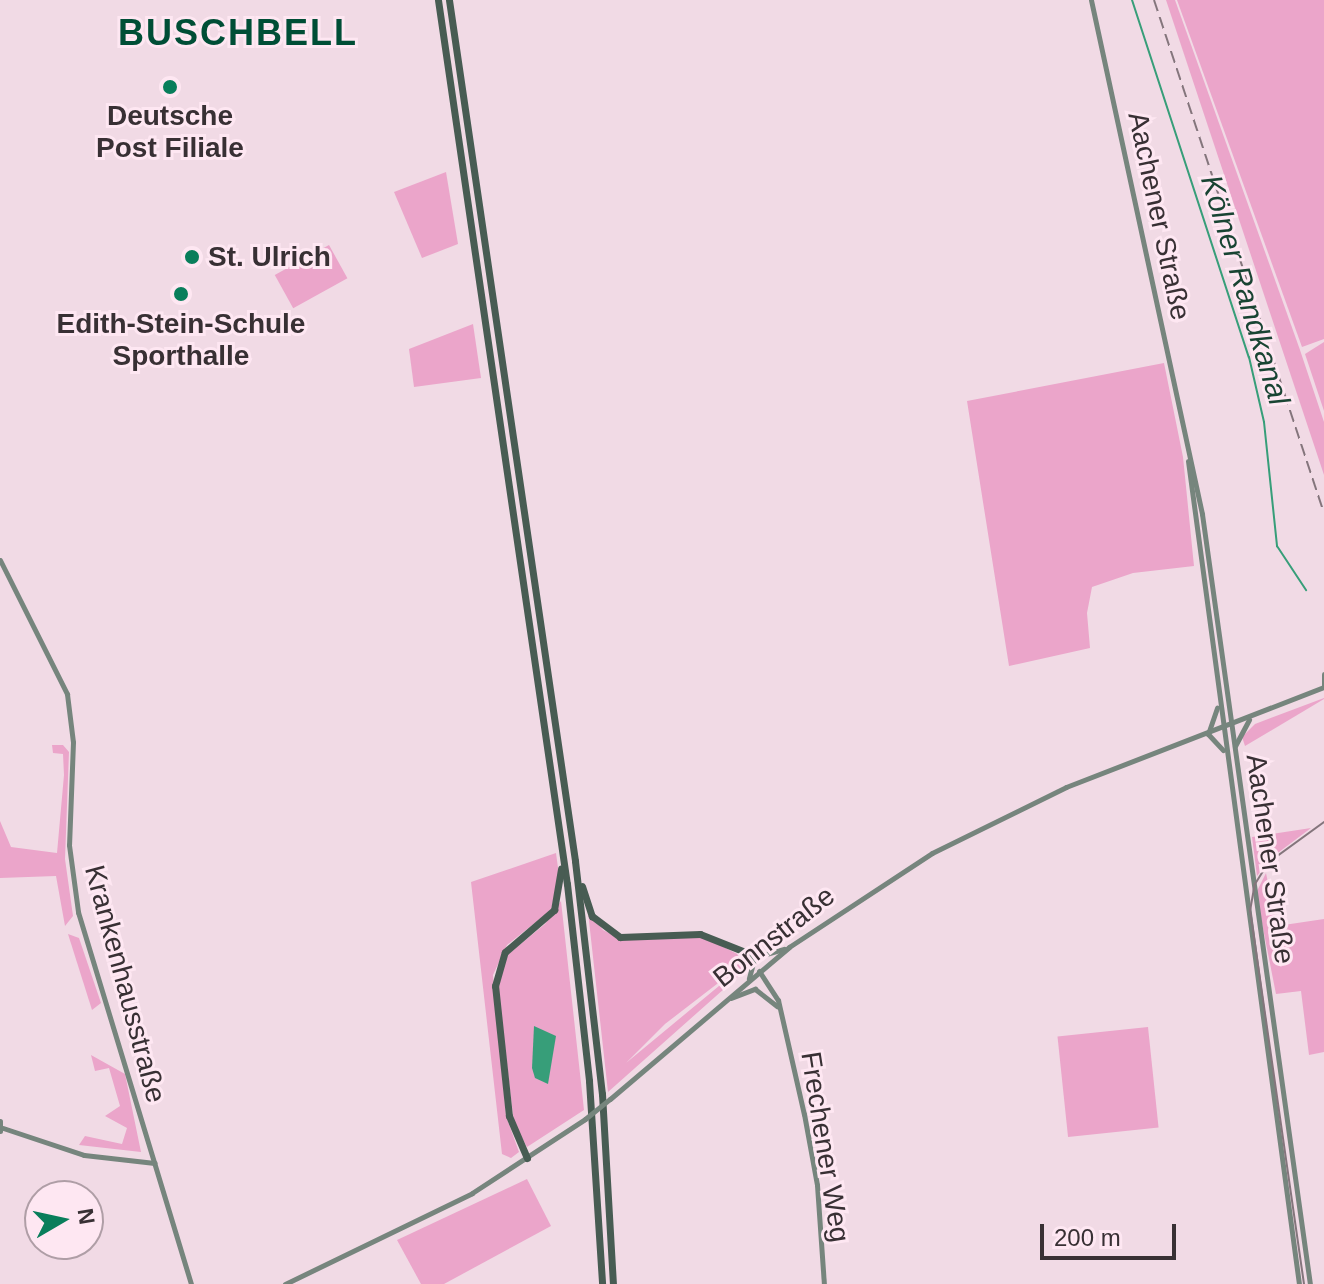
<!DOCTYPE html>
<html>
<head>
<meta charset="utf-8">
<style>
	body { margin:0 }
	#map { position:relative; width:1324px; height:1284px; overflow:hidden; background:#f1dae5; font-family:Helvetica,sans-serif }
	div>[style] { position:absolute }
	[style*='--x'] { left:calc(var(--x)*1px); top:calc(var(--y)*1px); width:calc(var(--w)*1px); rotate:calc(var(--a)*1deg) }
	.green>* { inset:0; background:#eba5ca; transform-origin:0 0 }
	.water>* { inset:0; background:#379e79 }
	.stream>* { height:2px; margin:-1px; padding:0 1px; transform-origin:1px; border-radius:1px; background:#379e79 }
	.secondary>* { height:5px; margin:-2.5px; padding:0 2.5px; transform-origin:2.5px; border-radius:2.5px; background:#76857d }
	.highway>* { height:7px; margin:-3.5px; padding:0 3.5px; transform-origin:3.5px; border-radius:3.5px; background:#485c53 }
	.tram>* { height:2px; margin:-1px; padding:0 1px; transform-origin:1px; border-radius:1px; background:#84757c }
	.rail>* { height:2px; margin-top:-1px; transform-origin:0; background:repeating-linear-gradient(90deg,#84757c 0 12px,transparent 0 18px) }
	.secondary-bridge>* { height:5px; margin:-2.5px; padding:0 2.5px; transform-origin:2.5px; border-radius:2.5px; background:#76857d }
	.dots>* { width:22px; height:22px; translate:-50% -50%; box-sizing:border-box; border:4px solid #fee7f2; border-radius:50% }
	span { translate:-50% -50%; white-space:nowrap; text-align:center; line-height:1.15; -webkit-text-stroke:6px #fee7f2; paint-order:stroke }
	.poi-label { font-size:28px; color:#383034; font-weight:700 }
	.left { translate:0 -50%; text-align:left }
	.street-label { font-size:28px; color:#383034 }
	.water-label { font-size:30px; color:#194433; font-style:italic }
	.district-label { font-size:36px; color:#004e36; font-weight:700; letter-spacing:2px }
	.north { position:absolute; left:24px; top:1180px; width:80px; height:80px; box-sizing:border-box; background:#fee7f2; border:2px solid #af9ea6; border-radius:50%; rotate:81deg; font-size:22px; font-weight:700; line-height:32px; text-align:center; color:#383034 }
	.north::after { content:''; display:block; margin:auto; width:28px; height:36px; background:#097e5b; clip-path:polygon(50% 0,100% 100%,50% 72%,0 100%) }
	.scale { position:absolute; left:1040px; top:1224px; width:136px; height:36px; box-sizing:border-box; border:4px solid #383034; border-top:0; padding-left:10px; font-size:24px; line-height:28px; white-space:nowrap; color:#383034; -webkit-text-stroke:6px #fee7f2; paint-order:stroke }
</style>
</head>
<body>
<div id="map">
	<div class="green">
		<div style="clip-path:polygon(1166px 0,1175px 0,1300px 350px,1324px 422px,1324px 475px)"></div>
		<div style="clip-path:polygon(1177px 0,1324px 0,1324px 339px,1302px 347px)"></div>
		<div style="clip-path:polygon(446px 172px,458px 244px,422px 258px,394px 192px)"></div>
		<div style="left:329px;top:245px;width:38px;height:62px;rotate:61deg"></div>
		<div style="clip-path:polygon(473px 324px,481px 378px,414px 387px,409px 349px)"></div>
		<div style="clip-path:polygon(1324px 342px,1324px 411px,1305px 354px)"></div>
		<div style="clip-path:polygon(1164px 363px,1183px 457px,1194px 566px,1133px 573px,1092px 587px,1087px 613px,1090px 648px,1009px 666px,967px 401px)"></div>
		<div style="clip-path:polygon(1324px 698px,1324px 699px,1245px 746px,1242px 737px,1255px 724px)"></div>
		<div style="clip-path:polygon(52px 745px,63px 745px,69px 752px,65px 859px,73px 916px,65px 926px,56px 876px,0 878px,0 821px,11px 847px,57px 853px,64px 775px,63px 754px,53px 753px)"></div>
		<div style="clip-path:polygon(1311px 828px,1271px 858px,1257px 876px,1252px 837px)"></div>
		<div style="clip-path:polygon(556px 853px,559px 875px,551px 910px,507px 945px,493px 975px,506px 1116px,519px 1152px,511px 1158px,502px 1154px,471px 882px)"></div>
		<div style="clip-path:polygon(1266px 873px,1277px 926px,1324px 919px,1324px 1052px,1309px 1055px,1301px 991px,1276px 994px,1256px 893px)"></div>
		<div style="clip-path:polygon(561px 901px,584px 1110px,527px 1147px,514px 1123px,498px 990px,505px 957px,545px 924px)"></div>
		<div style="clip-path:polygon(588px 912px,603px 930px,623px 940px,704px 937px,749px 960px,737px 962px,726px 977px,665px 1024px,626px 1063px,725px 981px,738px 964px,751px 965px,608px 1092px)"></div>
		<div style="clip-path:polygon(68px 934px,79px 938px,101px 1003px,92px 1010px)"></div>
		<div style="left:1148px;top:1027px;width:101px;height:91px;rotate:84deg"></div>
		<div style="clip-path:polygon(91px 1055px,125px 1074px,141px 1152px,79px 1145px,85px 1136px,122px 1144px,127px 1128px,105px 1116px,120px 1106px,109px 1068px,95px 1071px)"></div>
		<div style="clip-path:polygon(527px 1179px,551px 1226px,444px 1284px,421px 1284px,397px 1240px)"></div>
	</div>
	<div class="water">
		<div style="clip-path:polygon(534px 1026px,556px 1036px,548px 1084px,535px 1078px,532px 1068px)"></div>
	</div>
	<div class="stream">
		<div style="--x:1132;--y:0;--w:376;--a:71.9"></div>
		<div style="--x:1249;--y:357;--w:67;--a:77"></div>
		<div style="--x:1264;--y:422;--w:125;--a:84"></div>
		<div style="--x:1277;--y:546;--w:53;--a:56.6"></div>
	</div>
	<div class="secondary">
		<div style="--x:1091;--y:0;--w:526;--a:77.81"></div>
		<div style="--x:1202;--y:514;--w:778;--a:82.02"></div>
		<div style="--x:1188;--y:461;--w:830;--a:82.32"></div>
		<div style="--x:0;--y:560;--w:150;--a:63.4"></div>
		<div style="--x:67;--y:694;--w:48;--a:82.9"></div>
		<div style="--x:73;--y:742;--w:103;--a:92.2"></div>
		<div style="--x:69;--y:845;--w:68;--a:82.3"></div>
		<div style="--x:78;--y:912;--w:389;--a:73.1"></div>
		<div style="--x:1324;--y:674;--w:13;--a:90"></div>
		<div style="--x:1208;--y:734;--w:28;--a:-71"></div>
		<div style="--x:1208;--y:734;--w:22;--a:47"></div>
		<div style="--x:1235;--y:746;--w:30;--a:-62"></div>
		<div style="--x:743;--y:951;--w:17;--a:17"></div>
		<div style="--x:759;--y:956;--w:26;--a:-16"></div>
		<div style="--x:747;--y:954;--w:11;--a:56"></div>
		<div style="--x:753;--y:963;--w:16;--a:105"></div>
		<div style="--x:759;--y:971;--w:35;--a:57"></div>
		<div style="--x:778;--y:1000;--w:117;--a:77.2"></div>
		<div style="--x:804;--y:1114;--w:72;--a:79.6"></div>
		<div style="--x:817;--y:1185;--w:99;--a:86"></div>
		<div style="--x:731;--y:998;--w:26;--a:-21"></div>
		<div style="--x:755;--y:989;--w:28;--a:38"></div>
		<div style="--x:610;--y:1099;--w:235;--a:-40.3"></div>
		<div style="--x:789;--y:947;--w:171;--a:-33.3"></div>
		<div style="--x:932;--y:853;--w:149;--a:-26.2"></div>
		<div style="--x:1066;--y:787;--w:277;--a:-21.2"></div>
		<div style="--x:0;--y:1121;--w:10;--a:90"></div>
		<div style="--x:3;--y:1128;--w:85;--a:18.4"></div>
		<div style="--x:84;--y:1155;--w:71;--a:6.4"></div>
		<div style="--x:285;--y:1284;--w:208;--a:-25.9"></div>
		<div style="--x:472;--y:1193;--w:135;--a:-33.2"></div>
	</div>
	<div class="highway">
		<div style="--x:438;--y:0;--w:893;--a:81.7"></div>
		<div style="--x:567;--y:884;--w:198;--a:83.6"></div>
		<div style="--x:589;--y:1081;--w:203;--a:86.3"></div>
		<div style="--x:449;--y:0;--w:870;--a:81.67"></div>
		<div style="--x:575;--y:861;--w:235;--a:83.4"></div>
		<div style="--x:602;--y:1094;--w:190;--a:86.7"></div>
		<div style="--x:582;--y:886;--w:32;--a:72"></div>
		<div style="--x:592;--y:916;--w:35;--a:37"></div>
		<div style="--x:620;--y:937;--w:80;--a:-2.1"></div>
		<div style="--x:700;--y:934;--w:46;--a:21.6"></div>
		<div style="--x:527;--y:1158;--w:46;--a:-113.2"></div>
		<div style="--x:509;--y:1116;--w:131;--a:-96.1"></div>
		<div style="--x:495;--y:986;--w:35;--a:-74"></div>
		<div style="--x:505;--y:952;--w:65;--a:-40.6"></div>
		<div style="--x:554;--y:910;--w:42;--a:-80.3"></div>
	</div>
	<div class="tram">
		<div style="--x:1304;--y:1284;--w:377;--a:-98.2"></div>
		<div style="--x:1250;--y:911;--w:27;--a:-80"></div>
		<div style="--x:1255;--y:884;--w:26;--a:-58"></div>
		<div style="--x:1269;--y:862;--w:68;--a:-36"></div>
	</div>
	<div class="rail">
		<div style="--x:1154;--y:0;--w:540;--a:71.67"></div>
	</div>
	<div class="secondary-bridge">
		<div style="--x:585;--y:1119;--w:32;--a:-39"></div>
	</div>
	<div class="dots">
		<div style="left:170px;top:87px;background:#097e5b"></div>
		<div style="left:192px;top:257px;background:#097e5b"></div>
		<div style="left:181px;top:294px;background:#097e5b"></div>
	</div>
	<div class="poi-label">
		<span style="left:170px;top:132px">Deutsche<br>Post Filiale</span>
		<span class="left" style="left:208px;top:257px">St. Ulrich</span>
		<span style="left:181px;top:340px">Edith-Stein-Schule<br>Sporthalle</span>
	</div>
	<div class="street-label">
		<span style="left:1159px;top:216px;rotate:78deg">Aachener Straße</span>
		<span style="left:1270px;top:859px;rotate:82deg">Aachener Straße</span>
		<span style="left:774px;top:937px;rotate:-38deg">Bonnstraße</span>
		<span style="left:125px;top:984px;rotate:75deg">Krankenhausstraße</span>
		<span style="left:825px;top:1147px;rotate:81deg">Frechener Weg</span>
	</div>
	<div class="water-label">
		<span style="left:1245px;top:290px;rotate:73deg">Kölner Randkanal</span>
	</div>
	<div class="district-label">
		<span style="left:238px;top:33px">BUSCHBELL</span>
	</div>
	<div class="north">N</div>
	<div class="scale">200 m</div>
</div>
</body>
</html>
